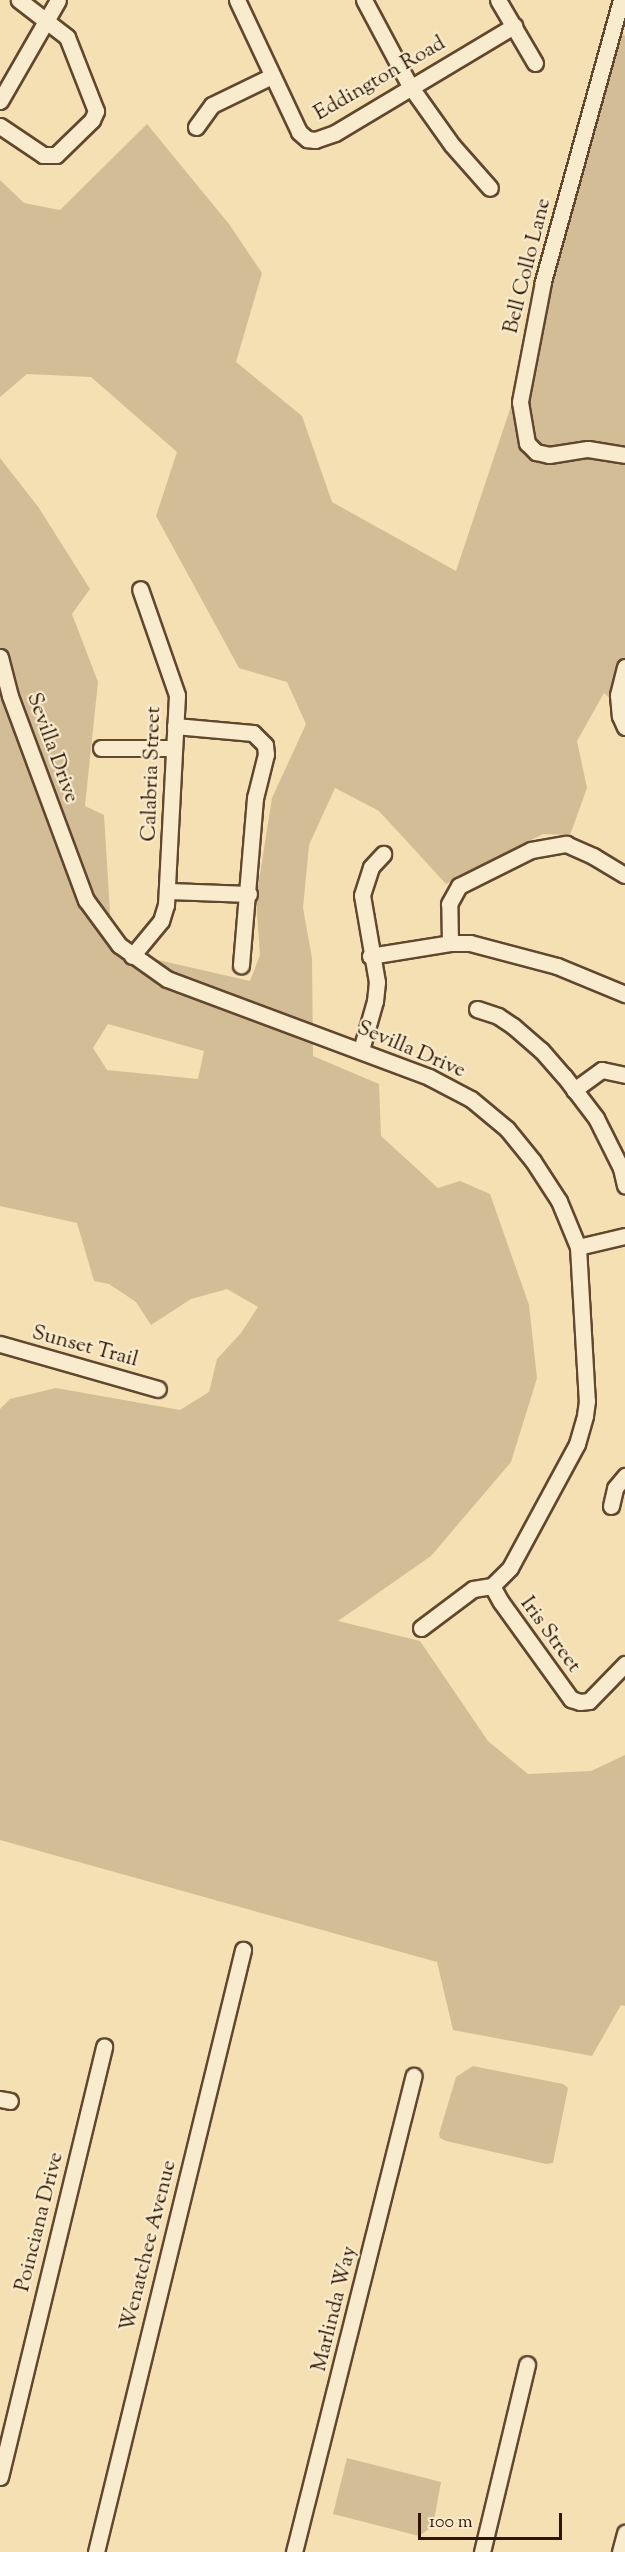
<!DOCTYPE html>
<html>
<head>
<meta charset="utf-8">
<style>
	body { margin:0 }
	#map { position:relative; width:625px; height:2552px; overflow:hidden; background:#f5e0b4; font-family:"Sorts Mill Goudy",serif }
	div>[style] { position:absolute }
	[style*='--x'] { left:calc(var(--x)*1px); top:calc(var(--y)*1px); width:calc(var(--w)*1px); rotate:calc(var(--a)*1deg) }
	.green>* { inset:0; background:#d3bd96 }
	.roads { filter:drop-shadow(2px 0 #60472e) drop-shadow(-2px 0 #60472e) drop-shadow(0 2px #60472e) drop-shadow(0 -2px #60472e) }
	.minor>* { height:15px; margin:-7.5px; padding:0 7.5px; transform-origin:7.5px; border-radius:7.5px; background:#f8ebce }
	span { translate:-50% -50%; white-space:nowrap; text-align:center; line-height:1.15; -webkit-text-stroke:4.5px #f8ebce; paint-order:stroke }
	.street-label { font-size:21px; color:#2e1401 }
	.scale { position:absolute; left:418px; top:2513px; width:144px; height:27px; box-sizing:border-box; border:3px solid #2e1401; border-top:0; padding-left:8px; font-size:18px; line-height:21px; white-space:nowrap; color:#2e1401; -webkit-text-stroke:4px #f8ebce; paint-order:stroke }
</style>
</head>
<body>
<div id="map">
	<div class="green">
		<div style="clip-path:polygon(evenodd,619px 30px,625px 36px,625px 712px,604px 693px,577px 741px,587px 788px,570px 835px,543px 834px,446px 884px,379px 811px,335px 788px,309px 845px,303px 908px,312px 958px,313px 1056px,379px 1084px,381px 1136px,438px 1188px,460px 1181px,490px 1194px,529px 1305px,537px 1378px,511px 1462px,431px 1556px,338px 1621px,420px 1641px,488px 1741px,528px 1774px,591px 1771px,625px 1755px,625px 2006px,621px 2005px,592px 2056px,453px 2030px,437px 1962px,0 1840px,0 1409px,10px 1399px,56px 1388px,180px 1410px,209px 1392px,217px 1359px,241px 1333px,258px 1307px,227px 1289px,191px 1299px,151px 1325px,136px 1302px,109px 1284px,94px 1281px,77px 1223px,0 1206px,0 458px,39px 508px,90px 589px,72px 614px,98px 682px,85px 806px,104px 815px,110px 912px,110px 949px,250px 981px,260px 955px,256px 899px,272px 798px,306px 724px,287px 682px,239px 668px,156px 516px,177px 452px,91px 377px,27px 374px,0 397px,0 180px,24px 203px,60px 210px,147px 124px,229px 224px,262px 273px,236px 362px,302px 416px,332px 502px,456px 571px,522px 373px,619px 30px,108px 1024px,204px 1051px,198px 1079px,107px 1070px,93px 1048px,108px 1024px)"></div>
		<div style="clip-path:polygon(473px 2066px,563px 2084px,568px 2088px,553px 2163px,546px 2164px,446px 2141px,440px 2138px,439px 2134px,456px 2077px)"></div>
		<div style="clip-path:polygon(347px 2458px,441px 2482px,433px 2526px,419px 2536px,333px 2514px)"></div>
	</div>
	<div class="roads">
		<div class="minor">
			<div style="--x:237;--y:0;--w:146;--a:64.8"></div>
			<div style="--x:299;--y:132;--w:11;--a:41"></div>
			<div style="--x:307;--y:139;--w:8;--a:7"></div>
			<div style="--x:315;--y:140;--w:21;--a:-19"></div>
			<div style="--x:335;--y:133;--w:209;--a:-30.9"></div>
			<div style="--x:364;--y:0;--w:98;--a:61.9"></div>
			<div style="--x:410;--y:86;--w:72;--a:54.6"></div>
			<div style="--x:452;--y:145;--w:57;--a:48.5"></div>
			<div style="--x:498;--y:0;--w:73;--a:59.6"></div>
			<div style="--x:621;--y:0;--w:293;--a:105.5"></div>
			<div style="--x:543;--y:282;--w:122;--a:100.9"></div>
			<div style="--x:520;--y:402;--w:42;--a:80.3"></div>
			<div style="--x:527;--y:443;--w:13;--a:45"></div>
			<div style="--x:536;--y:452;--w:13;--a:13"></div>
			<div style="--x:549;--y:455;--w:39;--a:-9"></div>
			<div style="--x:588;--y:449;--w:37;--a:9"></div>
			<div style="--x:0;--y:101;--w:116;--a:-60.1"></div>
			<div style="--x:0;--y:126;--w:52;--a:34"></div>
			<div style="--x:43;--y:155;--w:13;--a:0"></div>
			<div style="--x:56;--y:155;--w:50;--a:-44.2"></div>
			<div style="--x:92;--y:120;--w:10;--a:-66"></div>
			<div style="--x:96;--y:111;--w:79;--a:-111.4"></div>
			<div style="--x:67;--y:37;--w:61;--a:-142.4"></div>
			<div style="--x:196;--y:127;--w:27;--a:-54"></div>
			<div style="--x:212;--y:105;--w:67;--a:-25.8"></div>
			<div style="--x:0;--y:657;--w:40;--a:75.6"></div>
			<div style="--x:10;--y:696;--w:218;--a:69.6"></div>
			<div style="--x:86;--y:900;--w:56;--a:53.7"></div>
			<div style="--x:119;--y:945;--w:59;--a:35.3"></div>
			<div style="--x:167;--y:979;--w:280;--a:20.5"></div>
			<div style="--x:429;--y:1077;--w:47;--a:27.6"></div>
			<div style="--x:471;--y:1099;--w:47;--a:39.8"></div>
			<div style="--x:507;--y:1129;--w:41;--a:50.9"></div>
			<div style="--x:533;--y:1161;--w:48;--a:57"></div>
			<div style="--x:559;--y:1201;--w:50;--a:67.6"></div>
			<div style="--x:578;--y:1247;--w:154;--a:86.7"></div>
			<div style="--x:587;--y:1401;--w:15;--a:98"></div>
			<div style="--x:585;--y:1416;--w:29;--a:106"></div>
			<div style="--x:577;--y:1444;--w:141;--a:118.4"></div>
			<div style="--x:510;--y:1568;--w:25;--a:135"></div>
			<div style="--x:625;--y:667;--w:29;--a:104"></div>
			<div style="--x:618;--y:695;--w:21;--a:85"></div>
			<div style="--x:620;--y:716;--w:12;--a:66"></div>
			<div style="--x:175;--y:726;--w:78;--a:5.1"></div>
			<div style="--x:253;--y:733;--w:17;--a:45"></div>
			<div style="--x:265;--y:745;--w:9;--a:84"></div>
			<div style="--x:266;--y:754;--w:45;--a:104"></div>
			<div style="--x:255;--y:798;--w:168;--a:94.8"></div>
			<div style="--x:101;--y:748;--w:73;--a:0"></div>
			<div style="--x:169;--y:891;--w:80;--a:2.1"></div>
			<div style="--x:450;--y:943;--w:39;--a:-91"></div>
			<div style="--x:449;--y:904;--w:21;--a:-61"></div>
			<div style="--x:459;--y:886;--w:80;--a:-26.6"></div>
			<div style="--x:531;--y:850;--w:36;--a:-10"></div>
			<div style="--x:566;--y:844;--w:30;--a:24"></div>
			<div style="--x:593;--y:856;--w:37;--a:31"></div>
			<div style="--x:132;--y:956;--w:45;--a:-50.4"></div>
			<div style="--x:161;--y:921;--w:17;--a:-73"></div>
			<div style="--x:166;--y:905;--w:210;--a:-87"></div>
			<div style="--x:177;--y:695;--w:112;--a:-109.2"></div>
			<div style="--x:370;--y:956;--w:81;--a:-9.2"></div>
			<div style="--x:450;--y:943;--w:20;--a:0"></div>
			<div style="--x:470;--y:943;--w:90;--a:14.8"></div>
			<div style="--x:557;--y:966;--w:74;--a:22.4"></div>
			<div style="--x:477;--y:1009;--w:22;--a:18"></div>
			<div style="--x:498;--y:1016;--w:18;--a:34"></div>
			<div style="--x:513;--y:1026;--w:37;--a:41"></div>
			<div style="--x:541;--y:1050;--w:35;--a:49"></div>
			<div style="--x:564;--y:1076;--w:53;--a:52.7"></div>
			<div style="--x:596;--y:1118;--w:56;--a:63.4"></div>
			<div style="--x:621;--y:1168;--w:18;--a:77"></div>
			<div style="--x:361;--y:1050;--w:51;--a:-74.1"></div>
			<div style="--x:375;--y:1001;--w:19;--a:-84"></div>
			<div style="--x:377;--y:982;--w:88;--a:-99.8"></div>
			<div style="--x:362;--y:895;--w:29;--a:-72"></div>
			<div style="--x:371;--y:867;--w:18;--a:-47"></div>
			<div style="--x:574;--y:1090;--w:34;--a:-36"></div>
			<div style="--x:602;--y:1070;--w:24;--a:12"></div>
			<div style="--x:578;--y:1247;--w:48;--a:-13.2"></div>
			<div style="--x:0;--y:1344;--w:164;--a:15.9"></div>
			<div style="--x:611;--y:1506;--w:18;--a:-77"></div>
			<div style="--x:615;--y:1488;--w:16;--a:-50"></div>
			<div style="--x:492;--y:1586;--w:18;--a:61"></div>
			<div style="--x:501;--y:1602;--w:120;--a:54.2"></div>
			<div style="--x:571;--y:1699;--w:9;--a:18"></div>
			<div style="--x:580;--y:1702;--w:9;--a:-6"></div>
			<div style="--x:589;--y:1701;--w:52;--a:-45.8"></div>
			<div style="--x:421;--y:1628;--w:65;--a:-36.9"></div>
			<div style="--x:473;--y:1589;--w:19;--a:-9"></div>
			<div style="--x:0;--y:2099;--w:10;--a:11"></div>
			<div style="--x:0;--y:2477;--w:443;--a:-76.4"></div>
			<div style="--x:96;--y:2552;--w:620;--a:-76.28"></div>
			<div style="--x:294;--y:2552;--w:491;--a:-75.9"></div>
			<div style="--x:482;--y:2552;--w:193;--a:-76.5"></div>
			<div style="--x:620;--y:2552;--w:20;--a:-75"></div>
		</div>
	</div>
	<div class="street-label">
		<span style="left:380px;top:79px;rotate:-30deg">Eddington Road</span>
		<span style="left:528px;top:266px;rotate:-76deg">Bell Collo Lane</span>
		<span style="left:52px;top:748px;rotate:70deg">Sevilla Drive</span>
		<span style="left:152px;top:774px;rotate:-88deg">Calabria Street</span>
		<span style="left:411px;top:1050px;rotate:23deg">Sevilla Drive</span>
		<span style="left:85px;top:1347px;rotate:15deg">Sunset Trail</span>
		<span style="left:550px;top:1635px;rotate:54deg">Iris Street</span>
		<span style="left:40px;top:2222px;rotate:-76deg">Poinciana Drive</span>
		<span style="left:149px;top:2246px;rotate:-76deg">Wenatchee Avenue</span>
		<span style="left:335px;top:2309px;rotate:-76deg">Marlinda Way</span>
	</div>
	<div class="scale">100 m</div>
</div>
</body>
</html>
